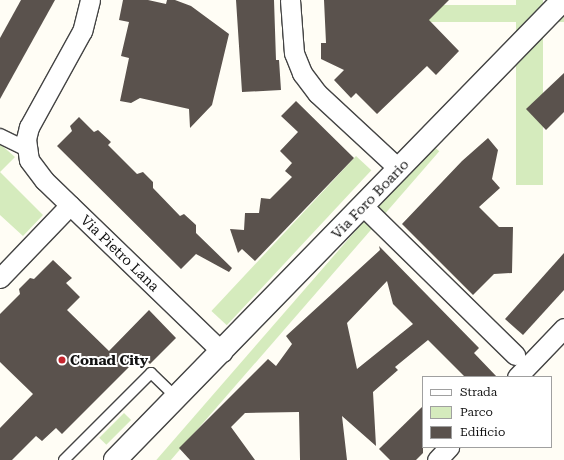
<!DOCTYPE html>
<html>
<head>
<meta charset="utf-8">
<style>
	body { margin:0 }
	#map { position:relative; width:564px; height:460px; overflow:hidden; background:#fffdf5; font-family:"Roboto Serif",serif }
	div>[style] { position:absolute }
	[style*='--x'] { left:calc(var(--x)*1px); top:calc(var(--y)*1px); width:calc(var(--w)*1px); rotate:calc(var(--a)*1deg) }
	.green>* { inset:0; background:#d5ebbd; transform-origin:0 0 }
	.building>* { inset:0; background:#5a524d }
	.roads { filter:drop-shadow(1px 0 #444) drop-shadow(-1px 0 #444) drop-shadow(0 1px #444) drop-shadow(0 -1px #444) }
	.service>* { height:10px; margin:-5px; padding:0 5px; transform-origin:5px; border-radius:5px; background:#fff }
	.pedestrian>* { height:14px; margin:-7px; padding:0 7px; transform-origin:7px; border-radius:7px; background:#fff }
	.minor>* { height:19px; margin:-9.5px; padding:0 9.5px; transform-origin:9.5px; border-radius:9.5px; background:#fff }
	.tertiary>* { height:22px; margin:-11px; padding:0 11px; transform-origin:11px; border-radius:11px; background:#fff }
	.dots>* { width:11px; height:11px; translate:-50% -50%; box-sizing:border-box; border:2px solid #fff; border-radius:50% }
	span { translate:-50% -50%; white-space:nowrap; text-align:center; line-height:1.15; -webkit-text-stroke:4px #fff; paint-order:stroke }
	.street-label { font-size:14px; color:#111 }
	.poi-label { font-size:14px; color:#111; font-weight:700 }
	.left { translate:0 -50%; text-align:left }
	.legend { position:absolute; left:422px; top:376px; width:130px; height:72px; box-sizing:border-box; background:#fff; border:1px solid #a0a0a0; margin:0; padding:5px 7px; list-style:none; font-size:12px; color:#111 }
	.legend li { display:flex; align-items:center; gap:8px; height:20px }
	.legend b { width:20px; border:1px solid #a0a0a0 }
</style>
</head>
<body>
<div id="map">
	<div class="green">
		<div style="left:516px;top:0;width:27px;height:185px"></div>
		<div style="left:564px;top:5px;width:17px;height:182px;rotate:90deg"></div>
		<div style="clip-path:polygon(0 144px,15px 157px,0 172px,43px 215px,23px 236px,0 215px)"></div>
		<div style="left:431px;top:144px;width:11px;height:440px;rotate:41deg"></div>
		<div style="left:356px;top:156px;width:21px;height:212px;rotate:43deg"></div>
		<div style="left:124px;top:413px;width:10px;height:35px;rotate:45deg"></div>
	</div>
	<div class="building">
		<div style="clip-path:polygon(21px 0,55px 0,0 99px,0 38px)"></div>
		<div style="clip-path:polygon(123px 0,148px 0,166px 4px,167px 0,175px 0,191px 6px,229px 34px,212px 105px,190px 128px,189px 109px,140px 98px,131px 103px,120px 101px,129px 58px,121px 56px,129px 22px,119px 20px)"></div>
		<div style="clip-path:polygon(236px 0,274px 0,276px 60px,279px 60px,281px 90px,242px 92px)"></div>
		<div style="clip-path:polygon(324px 0,449px 0,429px 20px,459px 51px,436px 75px,427px 66px,377px 114px,356px 93px,351px 98px,334px 80px,344px 70px,321px 59px,321px 43px,326px 43px)"></div>
		<div style="clip-path:polygon(564px 73px,564px 112px,546px 130px,526px 109px)"></div>
		<div style="clip-path:polygon(296px 101px,354px 158px,255px 261px,242px 249px,238px 253px,230px 229px,244px 230px,245px 213px,259px 213px,261px 198px,270px 199px,292px 177px,285px 171px,292px 163px,280px 151px,298px 132px,281px 116px)"></div>
		<div style="clip-path:polygon(79px 117px,94px 132px,98px 130px,111px 142px,108px 145px,137px 174px,143px 172px,153px 182px,153px 188px,180px 216px,184px 214px,196px 225px,196px 233px,232px 268px,229px 272px,196px 254px,181px 269px,57px 146px,72px 131px,70px 126px)"></div>
		<div style="clip-path:polygon(488px 138px,498px 150px,492px 179px,500px 188px,479px 207px,499px 227px,513px 227px,512px 273px,494px 274px,473px 295px,402px 224px,462px 161px)"></div>
		<div style="clip-path:polygon(evenodd,379px 246px,479px 348px,474px 353px,497px 377px,465px 377px,428px 340px,395px 367px,398px 370px,373px 392px,376px 446px,342px 416px,347px 460px,300px 460px,299px 412px,245px 413px,231px 427px,255px 460px,190px 460px,179px 448px,268px 359px,276px 366px,292px 344px,286px 336px,380px 250px,379px 246px,387px 281px,393px 304px,413px 324px,357px 369px,347px 323px,387px 281px)"></div>
		<div style="clip-path:polygon(564px 253px,564px 290px,523px 335px,505px 319px)"></div>
		<div style="clip-path:polygon(53px 260px,72px 278px,66px 283px,80px 297px,67px 310px,109px 351px,149px 310px,176px 338px,150px 364px,141px 355px,62px 434px,56px 428px,42px 441px,36px 436px,12px 460px,0 460px,0 428px,33px 394px,0 362px,0 314px,20px 294px,19px 289px,30px 278px,34px 279px)"></div>
		<div style="clip-path:polygon(423px 406px,423px 453px,416px 460px,390px 460px,379px 449px)"></div>
	</div>
	<div class="roads">
		<div class="service">
			<div style="--x:64;--y:460;--w:123;--a:-45"></div>
			<div style="--x:151;--y:373;--w:36;--a:44"></div>
		</div>
		<div class="pedestrian">
			<div style="--x:0;--y:136;--w:30;--a:26"></div>
		</div>
		<div class="minor">
			<div style="--x:90;--y:0;--w:32;--a:104"></div>
			<div style="--x:82;--y:31;--w:110;--a:118.9"></div>
			<div style="--x:29;--y:127;--w:12;--a:104"></div>
			<div style="--x:26;--y:139;--w:21;--a:82"></div>
			<div style="--x:29;--y:160;--w:25;--a:53"></div>
			<div style="--x:44;--y:180;--w:248;--a:44"></div>
			<div style="--x:290;--y:0;--w:53;--a:85.7"></div>
			<div style="--x:294;--y:53;--w:22;--a:68"></div>
			<div style="--x:302;--y:73;--w:25;--a:53"></div>
			<div style="--x:317;--y:93;--w:112;--a:42.8"></div>
			<div style="--x:363;--y:206;--w:213;--a:44.4"></div>
			<div style="--x:0;--y:278;--w:101;--a:-46.2"></div>
			<div style="--x:517;--y:377;--w:68;--a:-46.2"></div>
			<div style="--x:437;--y:460;--w:18;--a:-47"></div>
		</div>
		<div class="tertiary">
			<div style="--x:115;--y:460;--w:642;--a:-45.76"></div>
		</div>
	</div>
	<div class="dots">
		<div style="left:62px;top:360px;background:#c4262e"></div>
	</div>
	<div class="street-label">
		<span style="left:370px;top:199px;rotate:-46deg">Via Foro Boario</span>
		<span style="left:120px;top:253px;rotate:44deg">Via Pietro Lana</span>
	</div>
	<div class="poi-label">
		<span class="left" style="left:70px;top:360px">Conad City</span>
	</div>
	<ul class="legend">
	<li><b style="height:5px;background:#fff"></b>Strada</li>
	<li><b style="height:11px;background:#d5ebbd"></b>Parco</li>
	<li><b style="height:11px;background:#5a524d"></b>Edificio</li>
	</ul>
</div>
</body>
</html>
